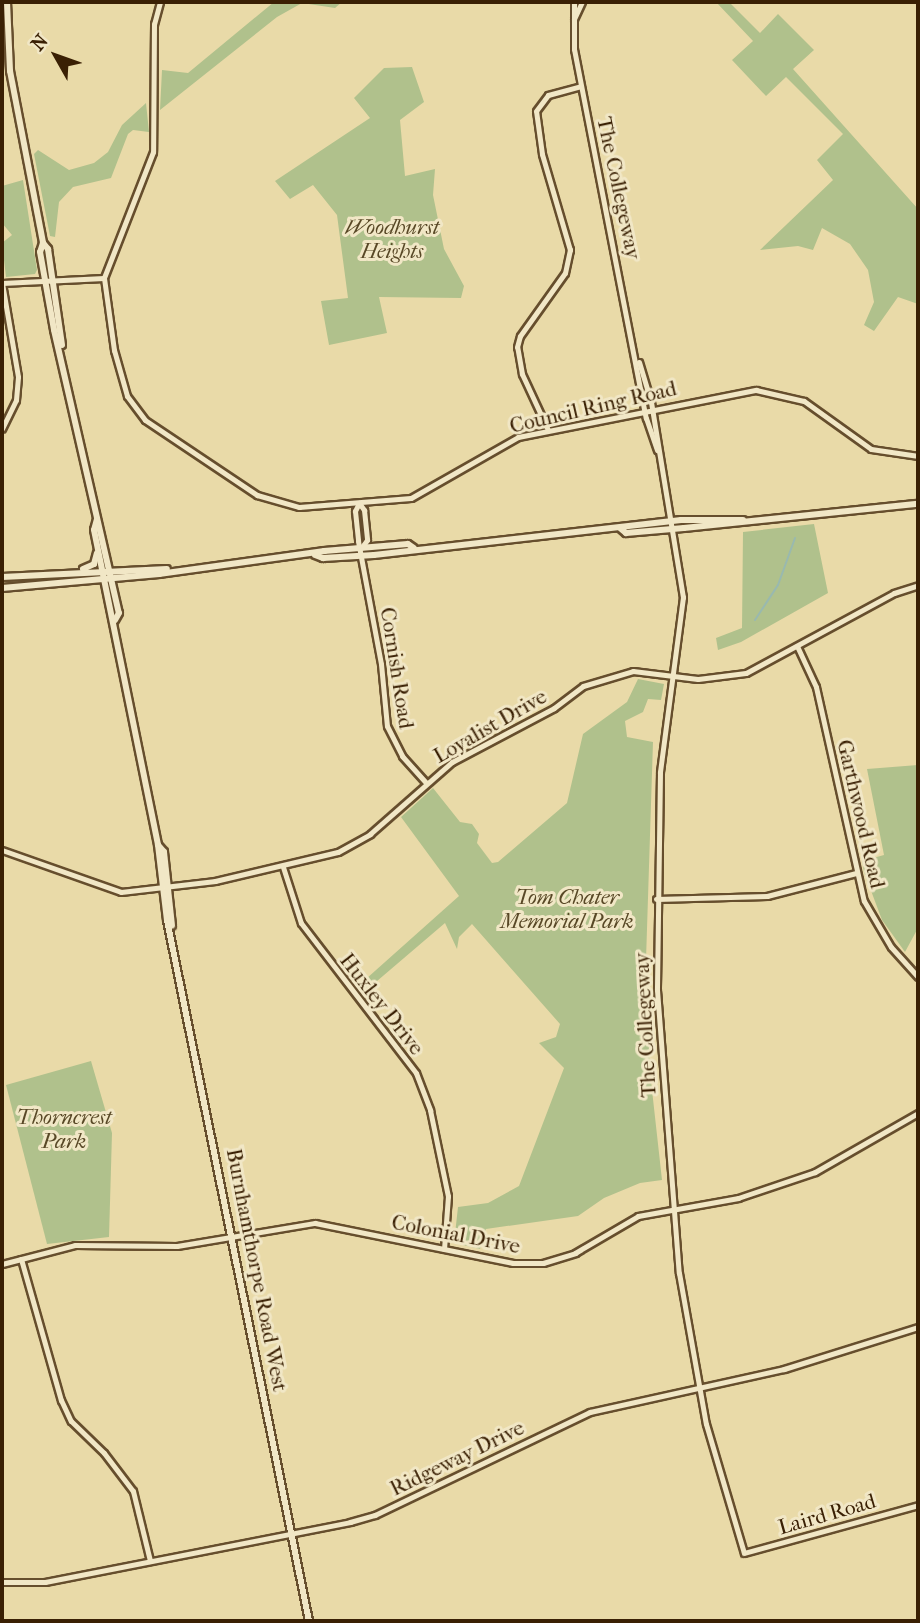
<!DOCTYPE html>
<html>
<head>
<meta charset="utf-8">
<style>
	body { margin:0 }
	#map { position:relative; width:920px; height:1623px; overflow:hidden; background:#e9daa8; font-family:"IM FELL French Canon",serif }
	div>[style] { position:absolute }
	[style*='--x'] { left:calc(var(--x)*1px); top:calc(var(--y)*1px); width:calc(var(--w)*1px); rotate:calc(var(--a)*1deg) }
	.green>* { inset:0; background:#b0c18c }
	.stream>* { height:2px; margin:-1px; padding:0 1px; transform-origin:1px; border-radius:1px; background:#99b9af }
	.roads { filter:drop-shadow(2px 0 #664e2d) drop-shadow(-2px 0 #664e2d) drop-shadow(0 2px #664e2d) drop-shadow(0 -2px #664e2d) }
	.tertiary>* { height:5px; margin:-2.5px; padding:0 2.5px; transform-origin:2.5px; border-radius:2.5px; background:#f1e7c6 }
	.secondary>* { height:6px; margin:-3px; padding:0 3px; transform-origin:3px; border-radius:3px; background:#f1e7c6 }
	span { translate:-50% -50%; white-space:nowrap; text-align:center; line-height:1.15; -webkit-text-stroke:6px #f1e7c6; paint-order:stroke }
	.street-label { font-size:21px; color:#3a2004 }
	.park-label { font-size:21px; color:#584826; font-style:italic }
	.frame { position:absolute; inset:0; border:4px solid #3a2004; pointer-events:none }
	.north { position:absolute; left:21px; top:21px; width:70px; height:70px; -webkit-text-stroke:5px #f1e7c6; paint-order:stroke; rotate:310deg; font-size:19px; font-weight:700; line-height:28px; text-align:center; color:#3a2004 }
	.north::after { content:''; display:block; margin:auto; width:24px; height:32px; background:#3a2004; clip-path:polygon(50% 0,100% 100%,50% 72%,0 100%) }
</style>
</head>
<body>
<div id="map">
	<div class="green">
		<div style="clip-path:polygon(274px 2px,342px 2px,335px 8px,302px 3px,277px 17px,160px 110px,162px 70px,188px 73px)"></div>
		<div style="clip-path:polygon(716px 2px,729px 2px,760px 33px,778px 14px,814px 50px,793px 69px,918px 209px,918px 304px,898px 297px,874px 331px,864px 325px,874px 302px,868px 270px,850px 244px,822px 228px,813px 250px,798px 246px,760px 250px,833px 180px,817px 160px,843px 134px,786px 77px,766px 96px,732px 60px,753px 41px)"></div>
		<div style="clip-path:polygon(412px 67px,424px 102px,400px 120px,405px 176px,435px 169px,433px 195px,444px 249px,464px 286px,461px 298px,379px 297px,387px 333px,329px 345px,321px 301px,348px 298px,337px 215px,313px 185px,290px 199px,275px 181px,370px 118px,354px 98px,384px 68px)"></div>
		<div style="clip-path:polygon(146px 103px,149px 132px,133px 130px,128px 134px,111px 178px,73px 187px,59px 202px,55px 237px,50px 236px,34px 154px,38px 150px,69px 170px,94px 163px,108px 152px,122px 125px)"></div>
		<div style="clip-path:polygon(23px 180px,37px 270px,35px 274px,6px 277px,2px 243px,12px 235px,2px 223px,2px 186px)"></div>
		<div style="clip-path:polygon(814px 524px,828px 593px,741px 642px,718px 650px,716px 638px,742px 628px,743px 532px)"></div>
		<div style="clip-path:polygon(638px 679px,664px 684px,661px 700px,648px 699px,643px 712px,625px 721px,627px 737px,653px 742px,646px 960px,650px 1072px,662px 1180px,640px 1183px,604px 1198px,578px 1216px,486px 1229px,480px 1249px,454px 1243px,458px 1207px,488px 1203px,519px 1186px,564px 1068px,539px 1043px,556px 1037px,560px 1024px,472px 924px,459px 937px,457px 949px,445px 923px,363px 993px,357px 987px,459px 896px,401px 817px,433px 788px,460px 822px,472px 824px,479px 834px,477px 843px,492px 863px,498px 862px,567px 803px,583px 734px,627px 702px)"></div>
		<div style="clip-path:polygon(918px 765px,918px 928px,905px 952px,882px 920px,864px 872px,862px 861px,884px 855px,867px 769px)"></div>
		<div style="clip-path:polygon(91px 1061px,112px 1133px,109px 1237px,47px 1244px,6px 1085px)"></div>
	</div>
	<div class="stream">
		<div style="--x:755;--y:620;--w:42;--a:-56.7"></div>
		<div style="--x:778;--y:585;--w:50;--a:-70.1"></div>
	</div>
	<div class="roads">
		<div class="tertiary">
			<div style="--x:160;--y:2;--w:23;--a:105"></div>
			<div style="--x:154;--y:24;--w:128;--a:90.4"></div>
			<div style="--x:153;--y:152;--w:135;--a:111.3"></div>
			<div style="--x:104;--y:278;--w:73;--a:82.1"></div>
			<div style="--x:114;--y:350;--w:48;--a:74.2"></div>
			<div style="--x:127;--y:396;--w:30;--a:53"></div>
			<div style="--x:145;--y:420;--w:135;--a:33.8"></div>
			<div style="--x:257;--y:495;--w:44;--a:15.9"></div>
			<div style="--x:299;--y:507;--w:112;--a:-4.6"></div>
			<div style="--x:411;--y:498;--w:123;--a:-29.7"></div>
			<div style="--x:518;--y:437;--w:243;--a:-11.2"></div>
			<div style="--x:756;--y:390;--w:49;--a:12.9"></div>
			<div style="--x:804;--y:401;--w:82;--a:35.6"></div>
			<div style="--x:871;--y:449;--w:48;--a:8.5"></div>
			<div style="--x:574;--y:2;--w:47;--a:90"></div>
			<div style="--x:574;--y:49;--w:376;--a:79"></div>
			<div style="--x:646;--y:418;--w:34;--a:71"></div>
			<div style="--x:574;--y:19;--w:19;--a:-65"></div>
			<div style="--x:2;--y:283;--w:95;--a:80.3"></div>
			<div style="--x:18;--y:377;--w:23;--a:95"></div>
			<div style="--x:16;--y:400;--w:32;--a:116"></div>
			<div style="--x:2;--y:283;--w:102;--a:-2.8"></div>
			<div style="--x:639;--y:362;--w:42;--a:73.3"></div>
			<div style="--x:651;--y:402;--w:198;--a:80.7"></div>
			<div style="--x:683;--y:597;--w:177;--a:97.5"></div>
			<div style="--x:660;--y:772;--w:218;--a:90.8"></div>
			<div style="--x:657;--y:990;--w:284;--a:85.6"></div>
			<div style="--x:679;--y:1273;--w:153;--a:79.9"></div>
			<div style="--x:706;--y:1424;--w:134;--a:73.6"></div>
			<div style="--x:744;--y:1553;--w:180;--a:-15.4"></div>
			<div style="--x:548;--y:430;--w:62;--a:-114.9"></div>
			<div style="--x:522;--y:374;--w:27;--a:-100"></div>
			<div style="--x:517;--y:347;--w:11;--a:-75"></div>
			<div style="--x:520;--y:336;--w:77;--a:-54.5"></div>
			<div style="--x:565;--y:273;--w:24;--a:-78"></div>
			<div style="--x:570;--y:250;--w:100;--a:-106.3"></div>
			<div style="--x:542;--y:154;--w:43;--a:-97.9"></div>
			<div style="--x:536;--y:111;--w:20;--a:-53"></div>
			<div style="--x:548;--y:95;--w:34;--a:-15"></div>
			<div style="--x:359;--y:503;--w:9;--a:117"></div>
			<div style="--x:355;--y:511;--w:30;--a:84"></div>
			<div style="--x:358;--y:541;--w:125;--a:79.4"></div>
			<div style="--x:381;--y:664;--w:62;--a:84.5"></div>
			<div style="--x:387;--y:726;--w:34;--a:63"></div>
			<div style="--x:402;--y:756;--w:36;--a:48"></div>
			<div style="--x:359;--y:503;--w:9;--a:54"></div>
			<div style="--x:364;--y:510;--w:30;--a:84"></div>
			<div style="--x:367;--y:540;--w:9;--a:126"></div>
			<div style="--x:797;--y:646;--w:45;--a:65.1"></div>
			<div style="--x:816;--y:687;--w:219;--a:77.4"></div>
			<div style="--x:864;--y:901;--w:53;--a:59.6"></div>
			<div style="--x:891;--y:947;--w:40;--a:48"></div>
			<div style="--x:2;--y:850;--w:126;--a:19.4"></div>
			<div style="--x:121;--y:892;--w:95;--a:-6.7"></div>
			<div style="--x:215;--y:881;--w:126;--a:-13.3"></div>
			<div style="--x:338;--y:852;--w:37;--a:-29"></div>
			<div style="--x:370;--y:834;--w:109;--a:-41.3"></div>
			<div style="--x:452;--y:762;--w:115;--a:-27.9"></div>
			<div style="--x:554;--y:708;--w:36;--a:-37"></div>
			<div style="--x:583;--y:686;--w:52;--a:-16.7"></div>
			<div style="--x:633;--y:671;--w:65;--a:7"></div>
			<div style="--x:698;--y:679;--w:48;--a:-7.1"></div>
			<div style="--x:746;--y:673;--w:168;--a:-28.4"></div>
			<div style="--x:894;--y:593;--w:25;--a:-18"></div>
			<div style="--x:283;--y:867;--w:59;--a:72.2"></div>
			<div style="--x:301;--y:923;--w:189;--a:52.5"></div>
			<div style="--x:416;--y:1073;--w:40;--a:69"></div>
			<div style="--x:430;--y:1110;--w:88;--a:78.2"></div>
			<div style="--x:448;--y:1196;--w:53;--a:94.3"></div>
			<div style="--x:656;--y:899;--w:111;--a:-1.5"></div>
			<div style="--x:767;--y:896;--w:92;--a:-14.5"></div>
			<div style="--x:21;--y:1259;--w:147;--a:74.2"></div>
			<div style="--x:61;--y:1400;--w:23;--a:65"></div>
			<div style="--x:71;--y:1421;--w:46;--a:44.1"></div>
			<div style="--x:104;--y:1453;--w:48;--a:52.7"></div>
			<div style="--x:133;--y:1491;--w:72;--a:76.3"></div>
			<div style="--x:2;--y:1264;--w:75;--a:-14.6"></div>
			<div style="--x:75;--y:1245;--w:102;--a:0.6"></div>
			<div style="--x:177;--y:1246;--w:140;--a:-9.5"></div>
			<div style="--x:315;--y:1223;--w:202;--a:11.4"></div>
			<div style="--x:513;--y:1263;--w:30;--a:0"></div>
			<div style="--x:543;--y:1263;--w:34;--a:-17"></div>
			<div style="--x:575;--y:1253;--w:73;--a:-30.4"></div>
			<div style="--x:638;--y:1216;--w:102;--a:-10.2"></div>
			<div style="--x:738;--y:1198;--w:81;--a:-18.7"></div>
			<div style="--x:815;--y:1172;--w:119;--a:-29.8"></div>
			<div style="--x:2;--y:1582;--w:43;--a:0"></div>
			<div style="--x:45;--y:1582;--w:311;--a:-11.1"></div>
			<div style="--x:350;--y:1522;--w:26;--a:-16"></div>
			<div style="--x:375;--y:1515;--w:238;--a:-25.6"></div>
			<div style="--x:590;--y:1412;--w:199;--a:-12.5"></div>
			<div style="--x:784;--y:1369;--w:140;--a:-17.4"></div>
		</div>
		<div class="secondary">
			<div style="--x:7;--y:2;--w:69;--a:87.5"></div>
			<div style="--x:10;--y:71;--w:175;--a:79.1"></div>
			<div style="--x:43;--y:243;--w:8;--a:50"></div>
			<div style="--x:48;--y:249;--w:97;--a:81.7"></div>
			<div style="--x:43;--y:243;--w:9;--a:108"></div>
			<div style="--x:40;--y:252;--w:79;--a:79.8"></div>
			<div style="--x:54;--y:330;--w:290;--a:77.1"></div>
			<div style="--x:119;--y:613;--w:8;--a:120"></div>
			<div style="--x:97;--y:519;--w:11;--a:105"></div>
			<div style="--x:94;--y:530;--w:321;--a:78.5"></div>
			<div style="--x:158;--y:845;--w:76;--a:83.2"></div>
			<div style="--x:167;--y:920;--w:715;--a:78.55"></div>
			<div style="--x:620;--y:528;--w:8;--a:40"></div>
			<div style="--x:626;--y:533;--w:58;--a:-4.9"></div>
			<div style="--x:684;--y:528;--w:235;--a:-5.9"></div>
			<div style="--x:315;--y:555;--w:9;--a:21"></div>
			<div style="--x:323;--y:558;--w:51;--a:-3.4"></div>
			<div style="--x:374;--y:555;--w:309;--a:-6.5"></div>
			<div style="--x:681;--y:520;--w:62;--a:0"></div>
			<div style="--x:83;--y:569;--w:12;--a:-24"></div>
			<div style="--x:94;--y:564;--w:11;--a:-75"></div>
			<div style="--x:2;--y:577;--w:165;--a:-2.8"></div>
			<div style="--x:2;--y:588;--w:158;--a:-5.1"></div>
			<div style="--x:159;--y:574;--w:167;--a:-7.9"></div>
			<div style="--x:324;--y:551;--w:84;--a:-4.8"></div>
			<div style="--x:408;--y:544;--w:7;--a:34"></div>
			<div style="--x:158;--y:845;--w:9;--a:49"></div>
			<div style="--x:164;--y:852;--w:74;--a:83.8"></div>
		</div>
	</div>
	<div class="street-label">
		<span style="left:619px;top:188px;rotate:78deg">The Collegeway</span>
		<span style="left:593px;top:407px;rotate:-13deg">Council Ring Road</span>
		<span style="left:397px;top:668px;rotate:81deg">Cornish Road</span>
		<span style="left:490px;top:726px;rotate:-30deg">Loyalist Drive</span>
		<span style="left:861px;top:814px;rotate:77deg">Garthwood Road</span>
		<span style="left:382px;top:1004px;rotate:52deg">Huxley Drive</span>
		<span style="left:645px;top:1025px;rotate:-93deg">The Collegeway</span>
		<span style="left:456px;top:1234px;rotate:11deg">Colonial Drive</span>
		<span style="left:257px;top:1270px;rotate:79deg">Burnhamthorpe Road West</span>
		<span style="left:457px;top:1458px;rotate:-26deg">Ridgeway Drive</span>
		<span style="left:827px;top:1514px;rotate:-16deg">Laird Road</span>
	</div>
	<div class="park-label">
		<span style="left:392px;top:239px">Woodhurst<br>Heights</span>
		<span style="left:567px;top:909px">Tom Chater<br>Memorial Park</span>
		<span style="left:64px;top:1129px">Thorncrest<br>Park</span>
	</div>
	<div class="frame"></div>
	<div class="north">N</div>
</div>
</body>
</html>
